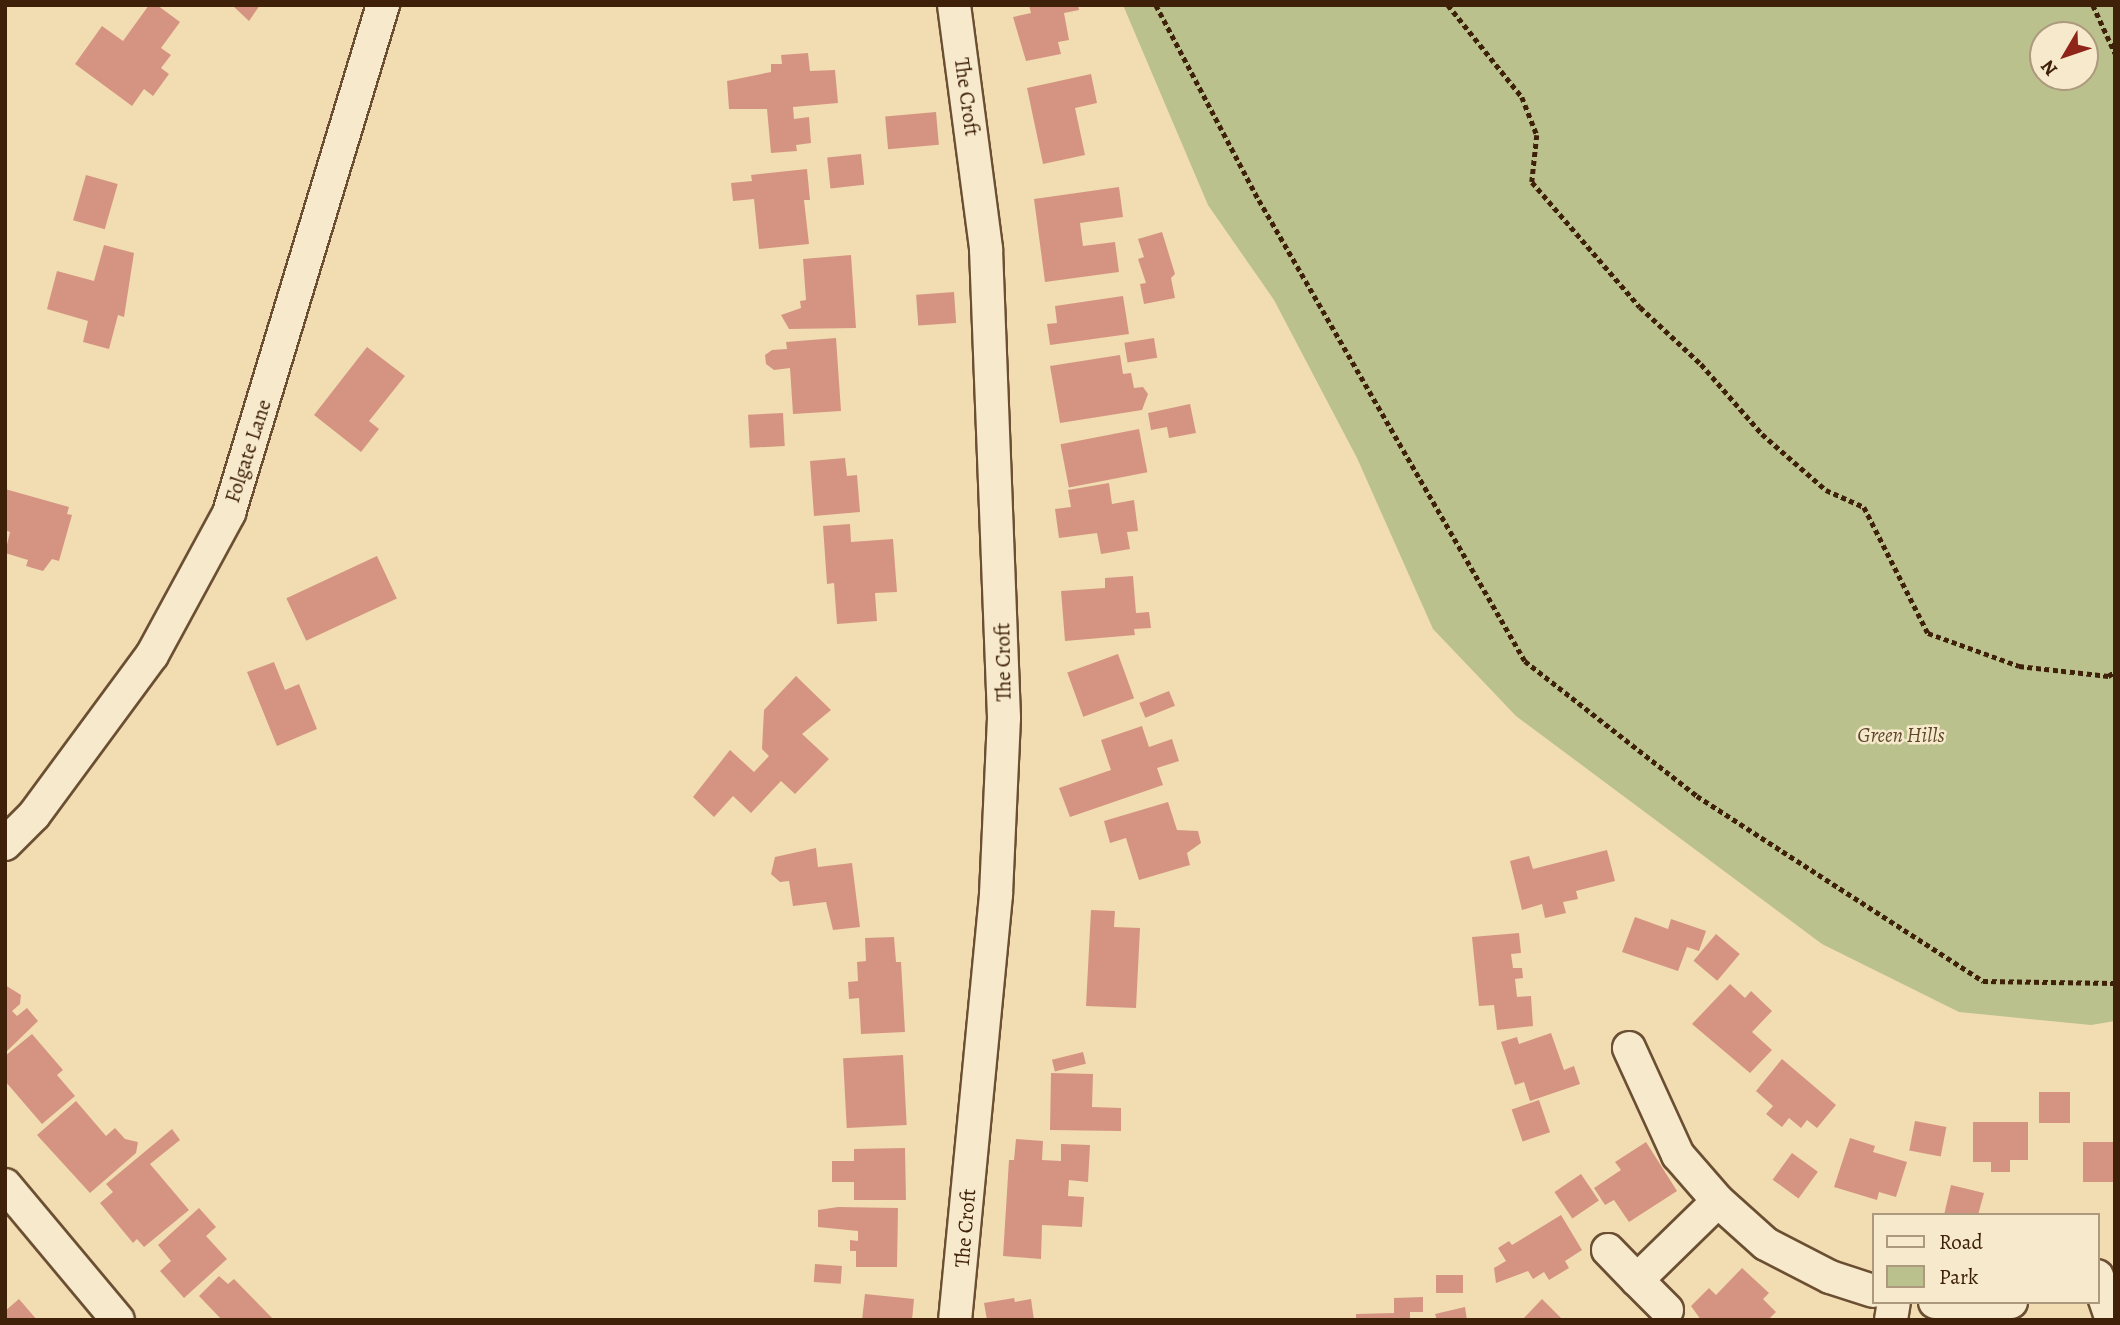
<!DOCTYPE html>
<html>
<head>
<meta charset="utf-8">
<style>
	body { margin:0 }
	#map { position:relative; width:2120px; height:1325px; overflow:hidden; background:#f1ddb1; font-family:Alegreya,serif }
	div>[style] { position:absolute }
	[style*='--x'] { left:calc(var(--x)*1px); top:calc(var(--y)*1px); width:calc(var(--w)*1px); rotate:calc(var(--a)*1deg) }
	.green>* { inset:0; background:#bac18c }
	.building>* { inset:0; background:#d59482; transform-origin:0 0 }
	.path>* { height:4.5px; margin-top:-2.25px; transform-origin:0; background:repeating-linear-gradient(90deg,#3f2009 0 5px,transparent 0 8.5px) }
	.roads { filter:drop-shadow(2px 0 #6c4f33) drop-shadow(-2px 0 #6c4f33) drop-shadow(0 2px #6c4f33) drop-shadow(0 -2px #6c4f33) }
	.street>* { height:32px; margin:-16px; padding:0 16px; transform-origin:16px; border-radius:16px; background:#f6e9cc }
	span { translate:-50% -50%; white-space:nowrap; text-align:center; line-height:1.15; -webkit-text-stroke:5px #f6e9cc; paint-order:stroke }
	.street-label { font-size:21px; color:#3f2009 }
	.park-label { font-size:21px; color:#5e482a; font-style:italic }
	.frame { position:absolute; inset:0; border:7px solid #3f2009; pointer-events:none }
	.legend { position:absolute; left:1872px; top:1213px; width:228px; height:91px; box-sizing:border-box; background:#f6e9cc; border:2px solid #ad997e; margin:0; padding:9px 12px; list-style:none; font-size:21px; color:#3f2009 }
	.legend li { display:flex; align-items:center; gap:14px; height:35px }
	.legend b { width:35px; border:2px solid #ad997e }
	.north { position:absolute; left:2029px; top:21px; width:70px; height:70px; box-sizing:border-box; background:#f6e9cc; border:2px solid #ad997e; border-radius:50%; rotate:231deg; font-size:19px; font-weight:700; line-height:28px; text-align:center; color:#3f2009 }
	.north::after { content:''; display:block; margin:auto; width:24px; height:32px; background:#8f2418; clip-path:polygon(50% 0,100% 100%,50% 72%,0 100%) }
</style>
</head>
<body>
<div id="map">
	<div class="green">
		<div style="clip-path:polygon(evenodd,1123px 5px,2115px 5px,2115px 1021px,2091px 1025px,1959px 1012px,1822px 944px,1516px 716px,1433px 629px,1357px 458px,1274px 300px,1208px 205px,1123px 5px,2043px 35px,2085px 35px,2085px 77px,2043px 77px,2043px 35px)"></div>
	</div>
	<div class="building">
		<div style="clip-path:polygon(149px 5px,157px 5px,180px 22px,161px 48px,171px 55px,161px 68px,169px 74px,153px 96px,144px 89px,132px 106px,75px 64px,102px 26px,123px 41px)"></div>
		<div style="clip-path:polygon(232px 5px,260px 5px,249px 21px)"></div>
		<div style="clip-path:polygon(1029px 5px,1078px 5px,1079px 10px,1064px 13px,1069px 40px,1058px 42px,1061px 54px,1026px 61px,1013px 17px,1031px 13px)"></div>
		<div style="clip-path:polygon(808px 53px,810px 71px,835px 70px,838px 103px,793px 107px,794px 119px,809px 117px,811px 143px,796px 145px,797px 151px,771px 153px,767px 109px,729px 109px,727px 81px,771px 72px,771px 64px,782px 64px,781px 55px)"></div>
		<div style="clip-path:polygon(1091px 74px,1097px 103px,1075px 108px,1085px 155px,1043px 164px,1027px 88px)"></div>
		<div style="left:936px;top:112px;width:33px;height:51px;rotate:85deg"></div>
		<div style="left:861px;top:154px;width:31px;height:34px;rotate:84deg"></div>
		<div style="clip-path:polygon(807px 169px,810px 200px,804px 200px,809px 244px,759px 249px,754px 199px,733px 201px,731px 183px,752px 181px,751px 175px)"></div>
		<div style="left:86px;top:175px;width:33px;height:47px;rotate:16deg"></div>
		<div style="clip-path:polygon(1119px 187px,1123px 217px,1080px 223px,1083px 246px,1115px 242px,1119px 272px,1045px 282px,1034px 199px)"></div>
		<div style="clip-path:polygon(1162px 232px,1175px 274px,1171px 278px,1175px 298px,1144px 304px,1140px 284px,1146px 283px,1138px 259px,1144px 257px,1138px 239px)"></div>
		<div style="clip-path:polygon(104px 245px,134px 253px,124px 317px,118px 315px,109px 349px,83px 342px,88px 321px,47px 309px,57px 271px,94px 281px)"></div>
		<div style="clip-path:polygon(851px 255px,856px 328px,789px 329px,781px 315px,801px 308px,800px 301px,806px 300px,803px 259px)"></div>
		<div style="left:954px;top:292px;width:31px;height:38px;rotate:86deg"></div>
		<div style="clip-path:polygon(1123px 296px,1129px 334px,1050px 345px,1047px 324px,1057px 323px,1055px 306px)"></div>
		<div style="clip-path:polygon(836px 338px,841px 411px,793px 414px,790px 368px,774px 370px,766px 364px,765px 355px,772px 350px,787px 349px,786px 342px)"></div>
		<div style="left:1154px;top:338px;width:20px;height:30px;rotate:81deg"></div>
		<div style="clip-path:polygon(367px 347px,405px 376px,369px 421px,379px 429px,361px 452px,314px 415px)"></div>
		<div style="clip-path:polygon(1120px 355px,1123px 374px,1131px 373px,1134px 388px,1143px 387px,1148px 394px,1142px 410px,1060px 423px,1050px 366px)"></div>
		<div style="clip-path:polygon(1190px 404px,1196px 433px,1169px 438px,1167px 427px,1151px 430px,1148px 413px)"></div>
		<div style="left:783px;top:413px;width:33px;height:35px;rotate:87deg"></div>
		<div style="left:1139px;top:429px;width:44px;height:80px;rotate:79deg"></div>
		<div style="clip-path:polygon(845px 458px,847px 476px,857px 475px,860px 512px,814px 516px,810px 461px)"></div>
		<div style="clip-path:polygon(1109px 483px,1112px 504px,1134px 500px,1138px 531px,1127px 532px,1130px 549px,1101px 554px,1097px 533px,1059px 538px,1055px 509px,1071px 507px,1068px 490px)"></div>
		<div style="clip-path:polygon(5px 489px,69px 507px,67px 514px,72px 515px,59px 561px,52px 559px,43px 571px,26px 566px,28px 560px,5px 553px,10px 532px,5px 530px)"></div>
		<div style="clip-path:polygon(850px 524px,851px 542px,893px 539px,897px 592px,875px 593px,877px 621px,837px 624px,834px 583px,827px 584px,823px 526px)"></div>
		<div style="left:377px;top:556px;width:47px;height:100px;rotate:65deg"></div>
		<div style="clip-path:polygon(1133px 576px,1136px 613px,1149px 612px,1151px 628px,1134px 629px,1135px 635px,1065px 641px,1061px 591px,1105px 588px,1105px 578px)"></div>
		<div style="left:1118px;top:654px;width:47px;height:54px;rotate:70deg"></div>
		<div style="clip-path:polygon(274px 662px,285px 690px,299px 684px,317px 729px,277px 746px,247px 672px)"></div>
		<div style="clip-path:polygon(796px 676px,831px 710px,802px 734px,829px 759px,795px 794px,781px 781px,751px 813px,733px 796px,714px 817px,693px 797px,730px 750px,754px 772px,769px 756px,762px 749px,764px 710px)"></div>
		<div style="left:1169px;top:691px;width:16px;height:32px;rotate:68deg"></div>
		<div style="clip-path:polygon(1142px 726px,1149px 747px,1172px 739px,1179px 761px,1157px 768px,1163px 785px,1070px 817px,1059px 788px,1111px 770px,1101px 740px)"></div>
		<div style="clip-path:polygon(1168px 802px,1177px 830px,1198px 831px,1201px 843px,1187px 853px,1190px 865px,1139px 880px,1126px 838px,1110px 843px,1104px 821px)"></div>
		<div style="clip-path:polygon(816px 848px,818px 867px,852px 863px,860px 927px,833px 930px,826px 902px,793px 906px,789px 881px,780px 882px,771px 874px,775px 857px)"></div>
		<div style="clip-path:polygon(1607px 850px,1615px 881px,1576px 891px,1578px 899px,1563px 902px,1566px 913px,1545px 918px,1542px 904px,1522px 910px,1510px 861px,1529px 856px,1533px 869px)"></div>
		<div style="clip-path:polygon(1091px 910px,1115px 911px,1114px 927px,1140px 928px,1136px 1008px,1086px 1006px)"></div>
		<div style="clip-path:polygon(1635px 917px,1668px 929px,1671px 919px,1706px 931px,1699px 951px,1687px 947px,1678px 971px,1622px 952px)"></div>
		<div style="clip-path:polygon(1519px 933px,1521px 953px,1511px 954px,1513px 968px,1522px 968px,1523px 978px,1515px 979px,1517px 997px,1531px 996px,1533px 1026px,1497px 1030px,1494px 1005px,1479px 1006px,1472px 937px)"></div>
		<div style="left:1716px;top:934px;width:31px;height:35px;rotate:40deg"></div>
		<div style="clip-path:polygon(894px 937px,896px 962px,901px 962px,905px 1032px,861px 1034px,859px 998px,849px 999px,848px 982px,858px 981px,857px 962px,866px 961px,865px 938px)"></div>
		<div style="clip-path:polygon(1730px 984px,1745px 998px,1751px 991px,1772px 1011px,1752px 1032px,1772px 1050px,1750px 1073px,1692px 1024px)"></div>
		<div style="clip-path:polygon(5px 985px,21px 995px,20px 1004px,12px 1011px,17px 1016px,27px 1008px,38px 1021px,5px 1053px)"></div>
		<div style="clip-path:polygon(1551px 1033px,1564px 1070px,1574px 1066px,1580px 1084px,1530px 1101px,1524px 1082px,1515px 1085px,1501px 1042px,1517px 1037px,1519px 1044px)"></div>
		<div style="clip-path:polygon(32px 1034px,63px 1070px,57px 1075px,75px 1096px,42px 1124px,5px 1081px,5px 1056px)"></div>
		<div style="left:1083px;top:1052px;width:12px;height:32px;rotate:76deg"></div>
		<div style="left:903px;top:1055px;width:70px;height:60px;rotate:87deg"></div>
		<div style="clip-path:polygon(1782px 1059px,1836px 1105px,1817px 1128px,1807px 1120px,1801px 1128px,1789px 1118px,1782px 1127px,1766px 1114px,1773px 1106px,1756px 1091px)"></div>
		<div style="clip-path:polygon(1051px 1073px,1093px 1074px,1092px 1107px,1121px 1108px,1121px 1131px,1050px 1130px)"></div>
		<div style="left:2070px;top:1092px;width:31px;height:31px;rotate:90deg"></div>
		<div style="left:1539px;top:1100px;width:34px;height:29px;rotate:71deg"></div>
		<div style="clip-path:polygon(76px 1101px,106px 1136px,115px 1128px,125px 1139px,138px 1142px,136px 1153px,90px 1193px,37px 1135px)"></div>
		<div style="left:1915px;top:1121px;width:32px;height:30px;rotate:11deg"></div>
		<div style="clip-path:polygon(1973px 1122px,2028px 1122px,2028px 1160px,2010px 1160px,2010px 1172px,1991px 1172px,1991px 1162px,1973px 1162px)"></div>
		<div style="clip-path:polygon(172px 1129px,180px 1140px,150px 1164px,189px 1210px,144px 1247px,137px 1239px,133px 1243px,100px 1203px,113px 1192px,106px 1184px)"></div>
		<div style="clip-path:polygon(1850px 1138px,1875px 1146px,1873px 1152px,1907px 1162px,1896px 1197px,1879px 1192px,1877px 1200px,1834px 1187px)"></div>
		<div style="clip-path:polygon(1016px 1139px,1043px 1141px,1042px 1160px,1061px 1161px,1061px 1144px,1090px 1145px,1088px 1182px,1069px 1180px,1068px 1196px,1084px 1197px,1082px 1227px,1042px 1225px,1041px 1259px,1003px 1256px,1009px 1160px,1014px 1160px)"></div>
		<div style="clip-path:polygon(1646px 1142px,1677px 1191px,1629px 1222px,1614px 1200px,1605px 1205px,1594px 1188px,1621px 1170px,1615px 1162px)"></div>
		<div style="left:2115px;top:1142px;width:40px;height:32px;rotate:90deg"></div>
		<div style="clip-path:polygon(905px 1148px,906px 1200px,854px 1200px,854px 1182px,832px 1182px,832px 1161px,854px 1161px,854px 1149px)"></div>
		<div style="left:1792px;top:1153px;width:32px;height:33px;rotate:36deg"></div>
		<div style="left:1581px;top:1174px;width:32px;height:32px;rotate:56deg"></div>
		<div style="clip-path:polygon(1951px 1185px,1984px 1193px,1978px 1215px,1944px 1215px)"></div>
		<div style="clip-path:polygon(838px 1207px,898px 1208px,897px 1267px,856px 1267px,856px 1251px,850px 1251px,850px 1240px,858px 1241px,858px 1231px,818px 1227px,818px 1210px)"></div>
		<div style="clip-path:polygon(199px 1208px,216px 1227px,206px 1236px,227px 1259px,184px 1298px,160px 1271px,171px 1261px,158px 1245px)"></div>
		<div style="clip-path:polygon(1561px 1215px,1582px 1250px,1565px 1261px,1569px 1268px,1549px 1280px,1544px 1272px,1533px 1279px,1528px 1271px,1496px 1283px,1494px 1268px,1506px 1261px,1498px 1248px,1509px 1241px,1512px 1245px)"></div>
		<div style="left:815px;top:1264px;width:27px;height:18px;rotate:4deg"></div>
		<div style="clip-path:polygon(1742px 1268px,1769px 1293px,1763px 1299px,1776px 1312px,1768px 1320px,1701px 1320px,1691px 1306px,1709px 1288px,1716px 1295px)"></div>
		<div style="left:1436px;top:1275px;width:27px;height:18px"></div>
		<div style="clip-path:polygon(219px 1276px,228px 1284px,234px 1279px,274px 1320px,222px 1320px,199px 1296px)"></div>
		<div style="clip-path:polygon(865px 1294px,914px 1299px,912px 1320px,862px 1320px)"></div>
		<div style="clip-path:polygon(1423px 1297px,1423px 1312px,1410px 1312px,1410px 1320px,1356px 1320px,1356px 1314px,1394px 1313px,1394px 1298px)"></div>
		<div style="clip-path:polygon(1014px 1298px,1015px 1302px,1031px 1299px,1034px 1320px,987px 1320px,984px 1303px)"></div>
		<div style="clip-path:polygon(19px 1299px,37px 1320px,5px 1320px,5px 1311px)"></div>
		<div style="clip-path:polygon(1542px 1299px,1563px 1320px,1522px 1320px)"></div>
		<div style="clip-path:polygon(1465px 1307px,1467px 1320px,1437px 1320px,1435px 1314px)"></div>
	</div>
	<div class="path">
		<div style="--x:1156;--y:5;--w:221;--a:62.2"></div>
		<div style="--x:1259;--y:200;--w:532;--a:60.01"></div>
		<div style="--x:1525;--y:661;--w:219;--a:38.1"></div>
		<div style="--x:1697;--y:796;--w:341;--a:32.9"></div>
		<div style="--x:1983;--y:981;--w:132;--a:0.9"></div>
		<div style="--x:1448;--y:5;--w:118;--a:51.2"></div>
		<div style="--x:1522;--y:97;--w:41;--a:68.5"></div>
		<div style="--x:1537;--y:135;--w:47;--a:96.1"></div>
		<div style="--x:1532;--y:182;--w:165;--a:49.2"></div>
		<div style="--x:1640;--y:307;--w:83;--a:43.1"></div>
		<div style="--x:1701;--y:364;--w:93;--a:48.9"></div>
		<div style="--x:1762;--y:434;--w:85;--a:41.2"></div>
		<div style="--x:1826;--y:490;--w:42;--a:24.1"></div>
		<div style="--x:1864;--y:507;--w:141;--a:63.1"></div>
		<div style="--x:1928;--y:633;--w:97;--a:19.9"></div>
		<div style="--x:2019;--y:666;--w:90;--a:6.4"></div>
		<div style="--x:2108;--y:676;--w:8;--a:-30"></div>
		<div style="--x:2093;--y:5;--w:53;--a:65.4"></div>
	</div>
	<div class="roads">
		<div class="street">
			<div style="--x:954;--y:5;--w:246;--a:82.5"></div>
			<div style="--x:986;--y:249;--w:469;--a:87.8"></div>
			<div style="--x:1004;--y:718;--w:177;--a:92.6"></div>
			<div style="--x:996;--y:895;--w:427;--a:95.5"></div>
			<div style="--x:5;--y:844;--w:41;--a:-45"></div>
			<div style="--x:34;--y:815;--w:199;--a:-53.6"></div>
			<div style="--x:152;--y:655;--w:162;--a:-61.5"></div>
			<div style="--x:229;--y:513;--w:531;--a:-73.14"></div>
			<div style="--x:1629;--y:1048;--w:118;--a:65.4"></div>
			<div style="--x:1678;--y:1155;--w:61;--a:49"></div>
			<div style="--x:1718;--y:1201;--w:64;--a:41.9"></div>
			<div style="--x:1766;--y:1244;--w:72;--a:27.3"></div>
			<div style="--x:1830;--y:1277;--w:45;--a:18"></div>
			<div style="--x:5;--y:1185;--w:176;--a:50.1"></div>
			<div style="--x:1608;--y:1250;--w:42;--a:46"></div>
			<div style="--x:2097;--y:1276;--w:46;--a:71.2"></div>
			<div style="--x:1935;--y:1302;--w:76;--a:0"></div>
			<div style="--x:1667;--y:1310;--w:42;--a:-135"></div>
			<div style="--x:1637;--y:1280;--w:113;--a:-44.3"></div>
			<div style="--x:1891;--y:1320;--w:18;--a:-81"></div>
		</div>
	</div>
	<div class="street-label">
		<span style="left:967px;top:97px;rotate:82deg">The Croft</span>
		<span style="left:248px;top:451px;rotate:-72deg">Folgate Lane</span>
		<span style="left:1003px;top:662px;rotate:-91deg">The Croft</span>
		<span style="left:965px;top:1228px;rotate:-85deg">The Croft</span>
	</div>
	<div class="park-label">
		<span style="left:1901px;top:735px">Green Hills</span>
	</div>
	<div class="frame"></div>
	<ul class="legend">
	<li><b style="height:9px;background:#f6e9cc"></b>Road</li>
	<li><b style="height:19px;background:#bac18c"></b>Park</li>
	</ul>
	<div class="north">N</div>
</div>
</body>
</html>
